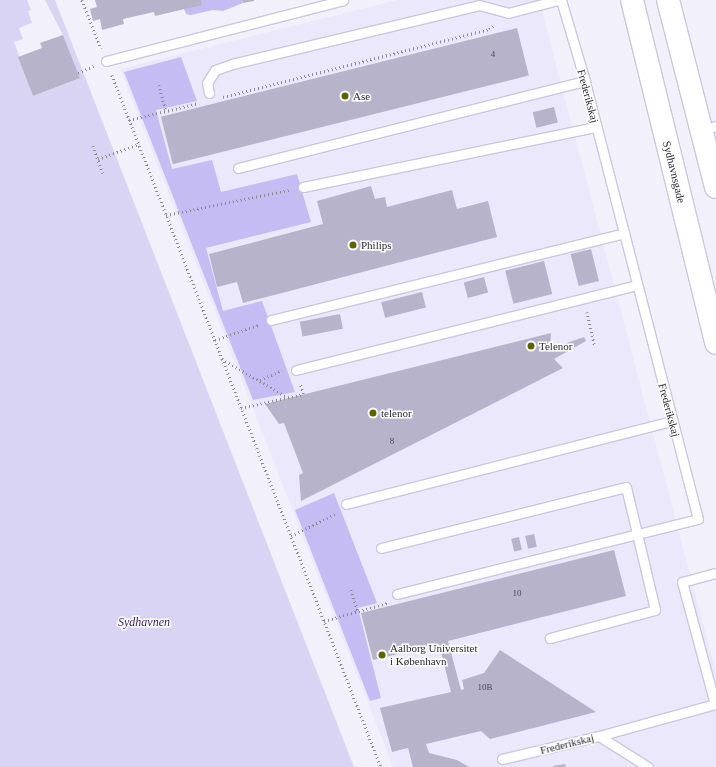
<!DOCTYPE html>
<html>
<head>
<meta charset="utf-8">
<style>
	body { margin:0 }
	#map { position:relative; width:716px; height:767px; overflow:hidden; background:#f2f1fb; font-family:"Times New Roman",serif }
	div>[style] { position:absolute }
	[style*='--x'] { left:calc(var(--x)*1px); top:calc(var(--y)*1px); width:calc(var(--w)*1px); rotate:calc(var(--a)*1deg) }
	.built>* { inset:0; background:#ebe8fb }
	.green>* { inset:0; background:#c6bcf4 }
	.water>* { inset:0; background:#d9d4f3 }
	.pier>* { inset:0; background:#f2f1fb }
	.building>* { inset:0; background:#b7b3ca; transform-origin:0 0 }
	.path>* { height:2.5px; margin-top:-1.25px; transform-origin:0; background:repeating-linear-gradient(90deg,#8b8a93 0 1px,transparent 0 4px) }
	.roads { filter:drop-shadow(1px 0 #cbc7df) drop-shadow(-1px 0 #cbc7df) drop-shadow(0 1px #cbc7df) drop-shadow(0 -1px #cbc7df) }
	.service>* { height:9px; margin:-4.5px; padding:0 4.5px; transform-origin:4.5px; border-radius:4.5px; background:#fff }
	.tertiary>* { height:22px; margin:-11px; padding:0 11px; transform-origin:11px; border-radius:11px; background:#fff }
	.dots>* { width:11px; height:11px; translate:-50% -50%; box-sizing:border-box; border:2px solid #fff; border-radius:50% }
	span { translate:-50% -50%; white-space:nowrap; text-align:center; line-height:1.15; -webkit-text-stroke:3px #fff; paint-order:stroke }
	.number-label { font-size:9px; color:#4c4a56 }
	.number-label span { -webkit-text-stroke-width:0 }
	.poi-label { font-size:11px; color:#282730 }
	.left { translate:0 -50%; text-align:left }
	.street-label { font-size:11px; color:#282730 }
	.water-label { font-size:12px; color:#35166b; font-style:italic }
</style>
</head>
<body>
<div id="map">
	<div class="built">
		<div style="clip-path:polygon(397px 0,539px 0,716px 673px,716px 767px,393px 767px,120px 69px)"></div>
	</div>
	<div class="green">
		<div style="clip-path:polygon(201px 0,242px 0,243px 3px,223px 11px,213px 10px,191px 15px,186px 14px,184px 9px)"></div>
		<div style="clip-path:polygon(181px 57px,197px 101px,156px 110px,172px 169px,212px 160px,221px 192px,297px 174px,311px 222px,206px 248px,223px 311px,262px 301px,295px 392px,253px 400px,124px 72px)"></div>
		<div style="clip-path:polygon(334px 493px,377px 603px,358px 608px,381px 698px,370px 701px,295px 510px)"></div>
	</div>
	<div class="water">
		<div style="clip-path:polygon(0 0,55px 0,354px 767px,0 767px)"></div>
	</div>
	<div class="pier">
		<div style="clip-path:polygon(27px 0,45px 0,63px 35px,80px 78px,33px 96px,14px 42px,23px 39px,19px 28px,32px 23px,28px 11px,31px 10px)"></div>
	</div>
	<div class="building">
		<div style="clip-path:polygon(95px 0,201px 0,202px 5px,155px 16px,154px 12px,123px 19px,124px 24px,102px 30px,100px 19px,93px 21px,90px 9px,97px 7px)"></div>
		<div style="clip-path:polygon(242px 0,254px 0,254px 1px,243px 3px)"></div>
		<div style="left:517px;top:28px;width:49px;height:367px;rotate:76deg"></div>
		<div style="clip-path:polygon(63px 35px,80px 78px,33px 96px,18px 57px,42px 48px,40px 43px)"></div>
		<div style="left:554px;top:107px;width:16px;height:22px;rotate:76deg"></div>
		<div style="clip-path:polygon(371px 186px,375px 199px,385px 197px,387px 207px,452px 190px,457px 209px,488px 201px,497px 237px,243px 303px,237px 282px,217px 287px,209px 254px,323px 224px,317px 201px)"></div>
		<div style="left:591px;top:249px;width:33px;height:21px;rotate:76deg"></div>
		<div style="left:544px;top:261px;width:34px;height:40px;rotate:76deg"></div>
		<div style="left:484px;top:277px;width:16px;height:21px;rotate:75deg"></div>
		<div style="left:422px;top:292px;width:16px;height:42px;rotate:76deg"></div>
		<div style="left:340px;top:314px;width:15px;height:41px;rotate:79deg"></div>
		<div style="clip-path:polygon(551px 333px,550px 349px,584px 337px,586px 341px,554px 359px,563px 368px,301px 501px,299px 475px,303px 473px,284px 423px,279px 424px,265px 404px)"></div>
		<div style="left:534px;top:534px;width:13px;height:9px;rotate:77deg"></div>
		<div style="left:519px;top:537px;width:13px;height:8px;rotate:77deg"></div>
		<div style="clip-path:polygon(614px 550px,626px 596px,448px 641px,461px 690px,464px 689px,462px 680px,484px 673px,500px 650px,596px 712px,490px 739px,481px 731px,426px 744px,429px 753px,457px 760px,469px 767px,413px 767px,408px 748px,392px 752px,380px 708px,451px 692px,439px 644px,373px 660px,361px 613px)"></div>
		<div style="clip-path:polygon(565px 764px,566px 767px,554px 767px,553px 766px)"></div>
	</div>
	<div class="path">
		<div style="--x:82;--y:0;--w:52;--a:68.4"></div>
		<div style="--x:78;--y:73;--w:17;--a:-25"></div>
		<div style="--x:112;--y:75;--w:742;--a:68.76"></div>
		<div style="--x:159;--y:85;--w:27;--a:75"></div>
		<div style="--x:223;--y:97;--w:275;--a:-14.3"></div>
		<div style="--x:489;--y:29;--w:6;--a:-39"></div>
		<div style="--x:129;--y:120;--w:72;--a:-13.7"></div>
		<div style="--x:93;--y:146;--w:29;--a:70"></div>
		<div style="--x:98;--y:159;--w:44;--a:-20.1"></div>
		<div style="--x:166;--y:215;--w:126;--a:-11.5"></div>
		<div style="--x:587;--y:312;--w:35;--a:77"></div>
		<div style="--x:215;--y:340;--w:46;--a:-19.2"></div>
		<div style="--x:222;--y:359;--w:75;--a:30.3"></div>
		<div style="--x:260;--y:380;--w:24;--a:-24"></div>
		<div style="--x:241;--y:408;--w:64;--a:-12.7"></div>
		<div style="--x:303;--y:394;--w:10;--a:-107"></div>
		<div style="--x:291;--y:536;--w:49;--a:-26.6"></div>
		<div style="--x:351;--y:590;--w:22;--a:72"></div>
		<div style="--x:324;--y:621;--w:66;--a:-15.9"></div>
	</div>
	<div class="roads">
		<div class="service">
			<div style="--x:106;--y:61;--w:245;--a:-14.4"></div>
			<div style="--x:209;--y:93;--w:10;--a:-101"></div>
			<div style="--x:207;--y:83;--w:15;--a:-58"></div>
			<div style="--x:215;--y:70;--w:18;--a:-19"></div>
			<div style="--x:232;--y:64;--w:254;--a:-13.4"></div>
			<div style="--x:479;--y:5;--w:30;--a:15"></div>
			<div style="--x:508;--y:13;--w:52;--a:-14.6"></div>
			<div style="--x:702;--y:130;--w:15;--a:-16"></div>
			<div style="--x:238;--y:168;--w:358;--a:-14.1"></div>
			<div style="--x:303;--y:187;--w:299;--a:-11.6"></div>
			<div style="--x:271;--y:320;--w:364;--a:-13.8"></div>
			<div style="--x:296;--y:370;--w:351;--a:-14"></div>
			<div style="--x:346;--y:504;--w:336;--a:-14.3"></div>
			<div style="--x:381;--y:548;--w:252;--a:-14"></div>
			<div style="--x:626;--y:487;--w:126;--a:76.7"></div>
			<div style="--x:655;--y:610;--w:109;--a:165.1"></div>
			<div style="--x:397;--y:594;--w:310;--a:-14"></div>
			<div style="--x:698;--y:519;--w:452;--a:-104.5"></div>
			<div style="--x:585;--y:81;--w:84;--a:-106.5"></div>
			<div style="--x:599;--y:736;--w:120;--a:-15.4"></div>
			<div style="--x:715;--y:704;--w:126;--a:-105.1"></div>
			<div style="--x:682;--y:582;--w:35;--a:-15"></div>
			<div style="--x:502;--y:759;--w:100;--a:-13.3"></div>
			<div style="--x:599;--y:736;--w:58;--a:32.3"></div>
		</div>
		<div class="tertiary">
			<div style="--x:632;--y:0;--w:353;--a:76.2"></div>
			<div style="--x:668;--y:0;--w:193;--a:75.6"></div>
		</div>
	</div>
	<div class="dots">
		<div style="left:345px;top:96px;background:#5e6300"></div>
		<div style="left:353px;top:245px;background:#5e6300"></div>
		<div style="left:531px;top:346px;background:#5e6300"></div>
		<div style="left:373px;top:413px;background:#5e6300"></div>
		<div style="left:382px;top:655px;background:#5e6300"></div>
	</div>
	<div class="number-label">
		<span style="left:493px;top:54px">4</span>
		<span style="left:392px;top:441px">8</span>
		<span style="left:517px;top:593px">10</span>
		<span style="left:485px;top:687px">10B</span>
	</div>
	<div class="poi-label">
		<span class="left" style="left:353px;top:96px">Ase</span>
		<span class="left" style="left:361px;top:245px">Philips</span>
		<span class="left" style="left:539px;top:346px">Telenor</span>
		<span class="left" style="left:381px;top:413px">telenor</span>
		<span class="left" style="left:390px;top:655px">Aalborg Universitet<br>i København</span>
	</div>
	<div class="street-label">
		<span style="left:588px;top:96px;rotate:75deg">Frederikskaj</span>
		<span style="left:674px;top:172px;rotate:76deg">Sydhavnsgade</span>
		<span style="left:669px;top:410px;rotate:75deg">Frederikskaj</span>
		<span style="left:567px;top:744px;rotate:-14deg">Frederikskaj</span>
	</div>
	<div class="water-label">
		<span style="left:144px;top:623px">Sydhavnen</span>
	</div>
</div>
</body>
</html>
